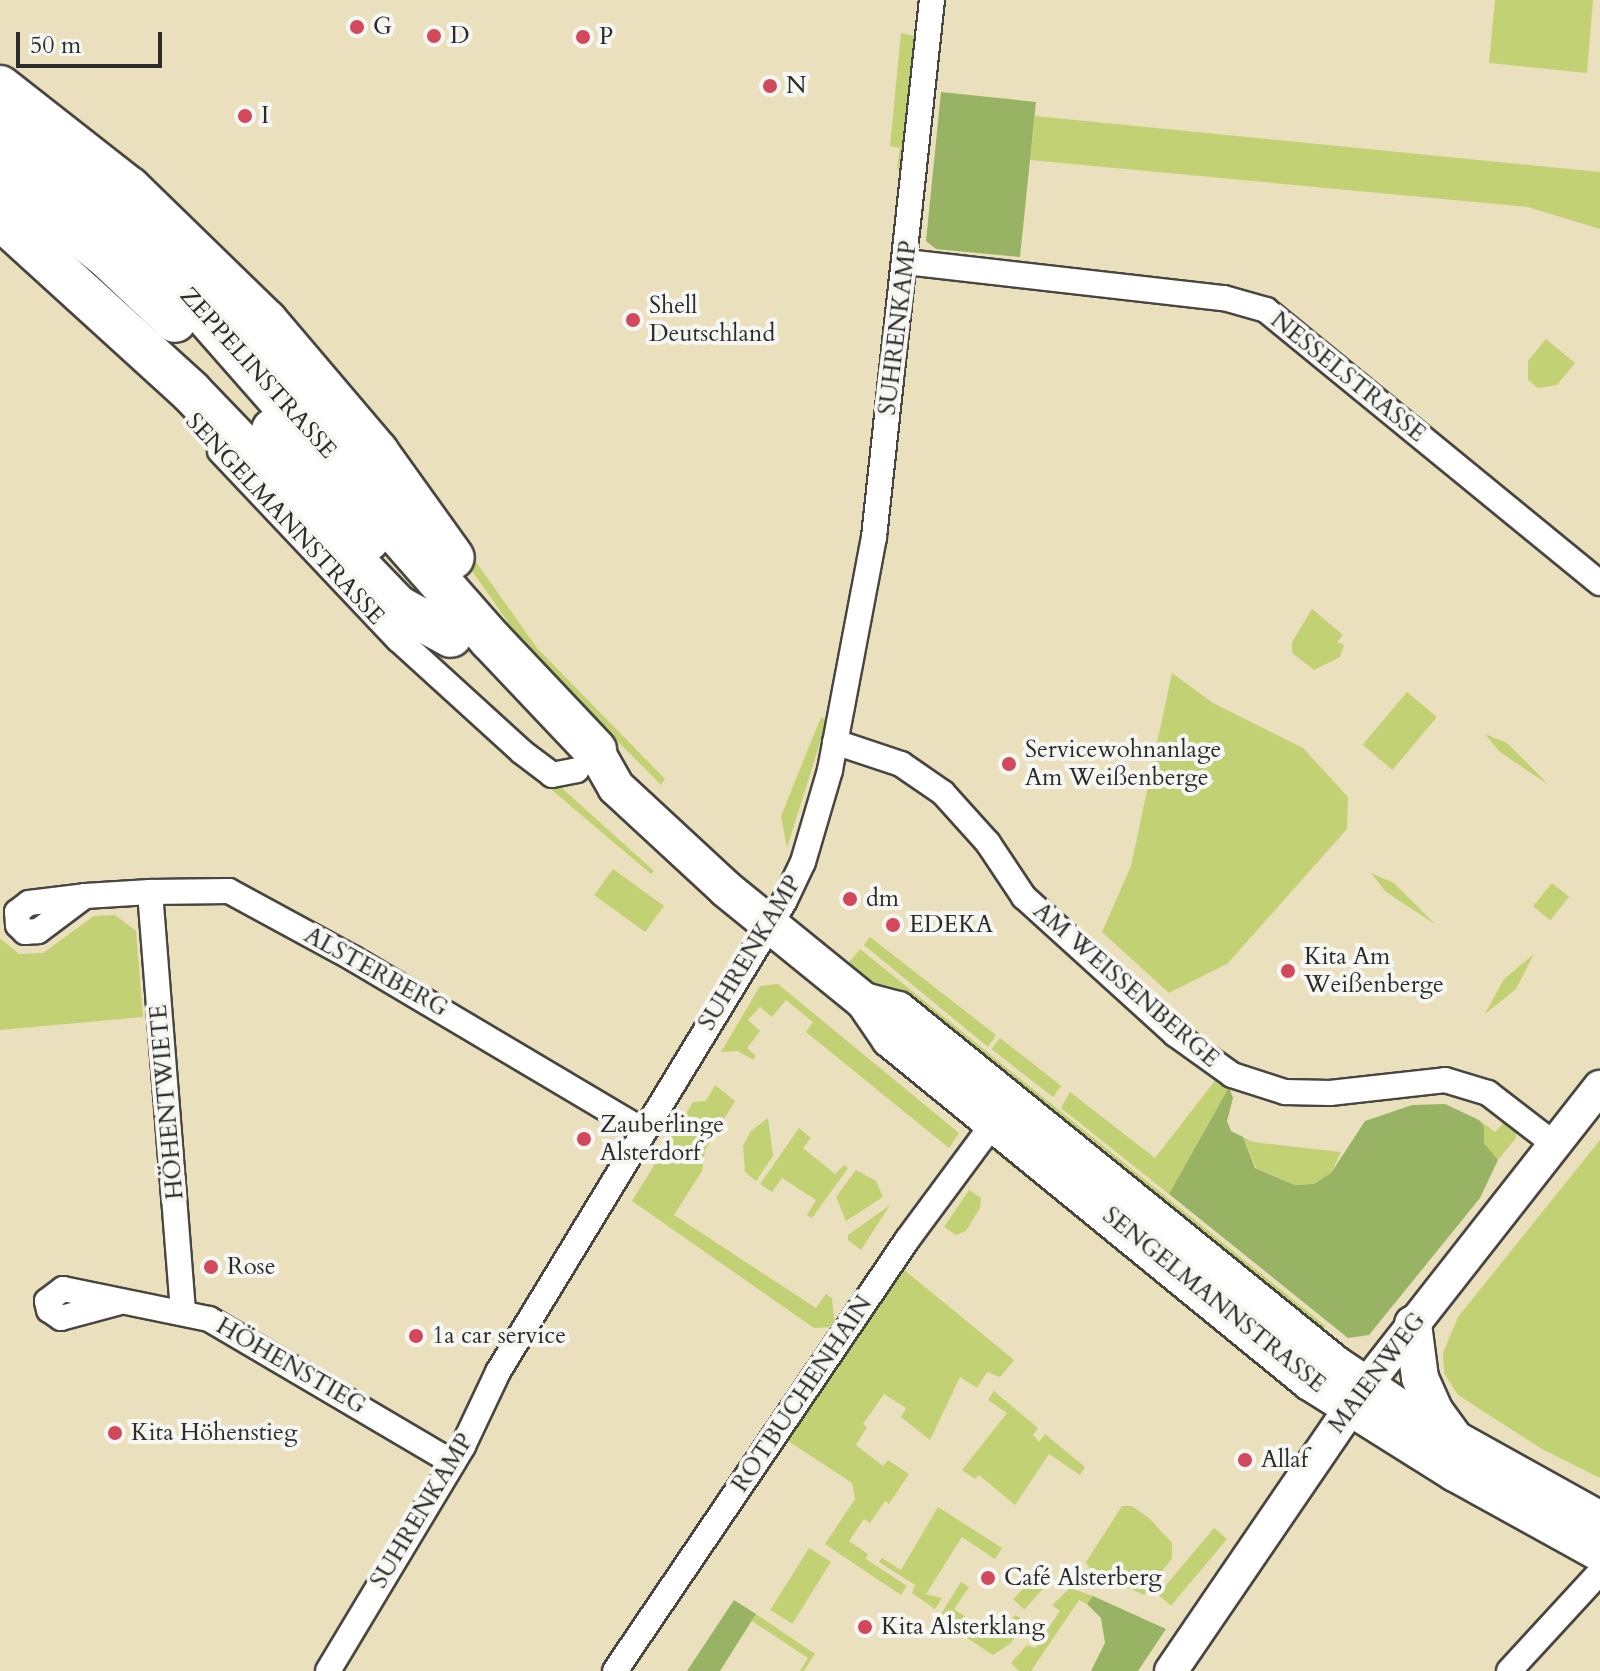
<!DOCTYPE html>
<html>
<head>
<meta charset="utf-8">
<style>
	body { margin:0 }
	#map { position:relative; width:1600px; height:1671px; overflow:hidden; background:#ebe0bd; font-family:Cardo,serif }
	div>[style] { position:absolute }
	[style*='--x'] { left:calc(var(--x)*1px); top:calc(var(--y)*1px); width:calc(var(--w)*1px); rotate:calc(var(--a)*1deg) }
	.green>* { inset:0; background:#c2d173; transform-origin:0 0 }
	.forest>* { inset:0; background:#99b365 }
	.roads { filter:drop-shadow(2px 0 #484641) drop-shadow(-2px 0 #484641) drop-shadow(0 2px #484641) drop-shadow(0 -2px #484641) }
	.street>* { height:24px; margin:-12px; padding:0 12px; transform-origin:12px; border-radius:12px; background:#fff }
	.secondary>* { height:32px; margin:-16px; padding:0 16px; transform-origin:16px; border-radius:16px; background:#fff }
	.primary>* { height:36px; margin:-18px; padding:0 18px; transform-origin:18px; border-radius:18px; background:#fff }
	.highway>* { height:42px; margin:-21px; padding:0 21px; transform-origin:21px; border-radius:21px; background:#fff }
	.dots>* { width:22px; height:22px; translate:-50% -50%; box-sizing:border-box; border:4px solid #f6f6f2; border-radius:50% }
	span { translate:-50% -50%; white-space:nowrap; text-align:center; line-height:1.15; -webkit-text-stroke:8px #f6f6f2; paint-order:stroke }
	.poi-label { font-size:24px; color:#2b2b2b }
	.left { translate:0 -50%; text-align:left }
	.street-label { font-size:24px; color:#2b2b2b }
	.scale { position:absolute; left:16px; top:32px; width:146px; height:36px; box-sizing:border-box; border:4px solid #2b2b2b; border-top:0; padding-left:10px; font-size:24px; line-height:28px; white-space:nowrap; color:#2b2b2b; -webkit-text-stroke:6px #f6f6f2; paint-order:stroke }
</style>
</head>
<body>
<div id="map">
	<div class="green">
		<div style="clip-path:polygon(1495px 0,1593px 0,1587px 73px,1489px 63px)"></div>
		<div style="clip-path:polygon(901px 33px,919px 37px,907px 165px,897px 169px,900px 148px,890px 146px)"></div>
		<div style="clip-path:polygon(1035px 116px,1600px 172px,1600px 229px,1528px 207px,1030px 160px)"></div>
		<div style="clip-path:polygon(1546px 339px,1575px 363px,1557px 385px,1538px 388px,1528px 380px,1528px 361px)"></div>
		<div style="clip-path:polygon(435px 504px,537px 648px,665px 779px,661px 785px,528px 651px,429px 509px)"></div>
		<div style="clip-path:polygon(1312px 609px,1343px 635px,1337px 642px,1344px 645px,1340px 657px,1314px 670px,1292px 653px,1292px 642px)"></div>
		<div style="clip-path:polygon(1172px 673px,1213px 703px,1303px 748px,1348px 797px,1347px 829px,1227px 964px,1169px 993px,1102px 932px,1131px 866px)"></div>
		<div style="left:1407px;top:692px;width:39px;height:69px;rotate:40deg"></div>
		<div style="clip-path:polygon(821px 717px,827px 720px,787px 848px,781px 816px)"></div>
		<div style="clip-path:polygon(1485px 734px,1507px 743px,1549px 785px,1500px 752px)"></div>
		<div style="clip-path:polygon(554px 781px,654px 871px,651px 874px,546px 785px)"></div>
		<div style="left:613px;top:869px;width:63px;height:32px;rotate:36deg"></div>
		<div style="clip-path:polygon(1371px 873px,1394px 883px,1435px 924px,1386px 892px)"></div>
		<div style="left:1552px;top:883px;width:22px;height:30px;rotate:39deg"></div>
		<div style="clip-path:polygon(115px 915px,136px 931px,143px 1017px,0 1030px,0 938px,19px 954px,43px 953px,94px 916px)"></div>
		<div style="clip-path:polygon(870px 937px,996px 1035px,988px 1047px,864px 945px)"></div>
		<div style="left:860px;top:949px;width:599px;height:23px;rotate:39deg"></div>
		<div style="clip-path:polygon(1534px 954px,1516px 989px,1485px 1014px,1504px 979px)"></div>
		<div style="clip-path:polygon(778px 984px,959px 1133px,949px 1148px,806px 1032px,813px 1022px,786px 1000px,772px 1017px,760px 1007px,748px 1020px,760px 1031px,747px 1048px,756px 1056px,753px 1060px,738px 1051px,721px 1052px,760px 986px)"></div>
		<div style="left:1000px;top:1038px;width:78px;height:14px;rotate:38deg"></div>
		<div style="clip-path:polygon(1217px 1078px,1229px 1087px,1169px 1194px,1061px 1108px,1070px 1092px,1155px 1158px)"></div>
		<div style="clip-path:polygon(715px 1085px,735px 1101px,705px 1150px,702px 1171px,674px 1215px,816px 1308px,826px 1294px,832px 1298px,835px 1327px,814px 1328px,632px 1201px,693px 1102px,706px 1101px)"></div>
		<div style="clip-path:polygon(768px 1118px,773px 1156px,756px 1181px,745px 1172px,743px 1146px,751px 1131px)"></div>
		<div style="clip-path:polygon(1508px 1118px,1516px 1126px,1516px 1138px,1498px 1160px,1484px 1143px,1479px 1120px,1495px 1132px)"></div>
		<div style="clip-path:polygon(799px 1128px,811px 1138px,803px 1148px,835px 1174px,844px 1165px,848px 1168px,812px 1218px,807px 1215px,816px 1200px,782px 1178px,772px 1192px,760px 1184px)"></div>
		<div style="clip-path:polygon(1243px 1137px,1253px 1142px,1341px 1152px,1331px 1173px,1314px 1184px,1295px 1185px,1256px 1168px)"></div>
		<div style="clip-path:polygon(1600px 1140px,1600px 1478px,1542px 1449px,1458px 1395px,1444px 1373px,1443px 1353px,1458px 1317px)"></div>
		<div style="clip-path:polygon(994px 1145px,1247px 1353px,1245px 1356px,991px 1149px)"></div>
		<div style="clip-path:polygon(856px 1170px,876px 1181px,883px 1197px,846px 1221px,836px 1197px)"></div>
		<div style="clip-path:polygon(969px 1190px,981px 1198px,980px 1208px,966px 1231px,956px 1235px,944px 1227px)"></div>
		<div style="clip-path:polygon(890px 1205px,861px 1250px,848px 1240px,848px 1235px)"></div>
		<div style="clip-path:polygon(897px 1264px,1014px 1360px,1000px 1377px,987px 1372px,977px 1388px,960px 1377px,930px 1440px,901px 1417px,906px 1408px,884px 1394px,863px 1424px,867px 1427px,856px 1445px,883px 1466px,888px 1460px,909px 1474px,889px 1504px,885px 1501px,870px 1523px,864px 1519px,849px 1541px,868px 1554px,866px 1559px,907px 1586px,901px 1595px,825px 1544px,855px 1499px,852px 1483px,782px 1437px)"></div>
		<div style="clip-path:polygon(994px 1391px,1038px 1428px,1033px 1435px,1039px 1442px,1045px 1434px,1085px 1467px,1080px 1475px,1049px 1454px,1015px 1505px,979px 1475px,975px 1479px,962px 1470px,1007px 1413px,988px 1400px)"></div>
		<div style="clip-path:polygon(1122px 1506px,1132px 1506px,1150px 1519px,1172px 1543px,1172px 1558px,1144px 1595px,1091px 1571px,1086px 1562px)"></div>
		<div style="clip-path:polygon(938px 1507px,1002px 1548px,995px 1559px,962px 1537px,926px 1594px,942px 1598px,935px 1609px,912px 1593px,915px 1585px,879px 1562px,882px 1558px,901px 1570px)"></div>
		<div style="left:1214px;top:1528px;width:17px;height:87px;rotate:40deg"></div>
		<div style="left:809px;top:1548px;width:26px;height:73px;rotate:32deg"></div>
		<div style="left:1038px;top:1572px;width:15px;height:37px;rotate:42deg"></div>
		<div style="clip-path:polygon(961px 1582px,969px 1587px,954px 1609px,982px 1628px,985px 1624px,1001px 1635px,1015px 1615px,1025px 1621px,1011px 1643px,993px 1655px,938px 1619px)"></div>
		<div style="clip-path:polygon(1070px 1588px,1093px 1596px,1087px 1604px,1079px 1600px,1031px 1671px,1019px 1671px,1011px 1663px,1027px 1645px,1035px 1648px,1060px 1611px,1052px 1605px)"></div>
		<div style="clip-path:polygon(756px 1614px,815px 1654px,804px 1671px,800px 1671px,808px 1658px,752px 1621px)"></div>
	</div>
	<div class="forest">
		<div style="clip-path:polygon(941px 92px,1036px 102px,1020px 257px,936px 249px,926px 241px)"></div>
		<div style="clip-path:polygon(1229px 1087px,1233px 1098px,1227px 1121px,1231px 1131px,1243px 1137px,1255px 1168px,1295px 1185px,1314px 1184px,1331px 1173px,1365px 1121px,1412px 1105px,1445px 1104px,1479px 1120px,1484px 1127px,1484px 1143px,1498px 1160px,1480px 1198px,1369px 1335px,1348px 1338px,1169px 1194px)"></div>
		<div style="clip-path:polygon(1093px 1596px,1166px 1629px,1138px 1671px,1091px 1671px,1105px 1643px,1101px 1618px,1087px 1604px)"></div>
		<div style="clip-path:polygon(734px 1600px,756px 1614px,720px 1671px,687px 1671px)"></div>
	</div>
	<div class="roads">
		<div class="street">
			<div style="--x:906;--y:262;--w:320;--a:6.5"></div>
			<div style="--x:1224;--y:298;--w:44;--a:15.9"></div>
			<div style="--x:1266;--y:310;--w:431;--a:39.3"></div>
			<div style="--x:220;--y:451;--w:259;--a:46.6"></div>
			<div style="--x:398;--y:639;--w:168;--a:42.3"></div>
			<div style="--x:522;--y:752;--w:38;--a:37"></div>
			<div style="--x:552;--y:775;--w:25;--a:-11"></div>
			<div style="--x:835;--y:742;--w:70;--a:18.4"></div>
			<div style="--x:901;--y:764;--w:51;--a:34.6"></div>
			<div style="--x:943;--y:793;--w:67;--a:48"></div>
			<div style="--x:988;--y:843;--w:65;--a:56.3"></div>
			<div style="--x:1024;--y:897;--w:204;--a:42.2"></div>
			<div style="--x:1175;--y:1034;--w:70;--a:35.7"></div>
			<div style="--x:1232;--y:1075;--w:56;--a:17.8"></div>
			<div style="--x:1285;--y:1092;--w:45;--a:1.3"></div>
			<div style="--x:1330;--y:1093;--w:116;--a:-6.4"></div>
			<div style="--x:1445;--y:1080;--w:45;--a:16.8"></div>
			<div style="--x:1488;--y:1093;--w:83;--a:37.7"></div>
			<div style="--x:150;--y:892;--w:420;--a:85.5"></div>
			<div style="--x:85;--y:896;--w:59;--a:143.3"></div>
			<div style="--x:38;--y:931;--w:13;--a:176"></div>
			<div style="--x:25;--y:932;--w:10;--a:-135"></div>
			<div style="--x:18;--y:925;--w:13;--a:-94"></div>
			<div style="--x:17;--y:912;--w:15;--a:-37"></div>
			<div style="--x:29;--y:903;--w:56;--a:-7.1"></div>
			<div style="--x:85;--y:896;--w:65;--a:-3.5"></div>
			<div style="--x:150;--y:892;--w:79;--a:-0.7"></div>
			<div style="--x:229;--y:891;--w:142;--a:28.5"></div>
			<div style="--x:354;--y:959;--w:337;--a:30.7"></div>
			<div style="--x:117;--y:1303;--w:58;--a:165"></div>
			<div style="--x:61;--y:1318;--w:14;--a:-146"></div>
			<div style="--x:49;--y:1310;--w:9;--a:-103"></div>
			<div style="--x:47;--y:1301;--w:20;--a:-37"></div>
			<div style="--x:63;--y:1289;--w:149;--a:11.6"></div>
			<div style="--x:209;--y:1319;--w:283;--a:30.5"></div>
			<div style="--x:328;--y:1671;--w:262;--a:-59"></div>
			<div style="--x:463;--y:1446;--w:82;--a:-64.7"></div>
			<div style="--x:498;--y:1372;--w:550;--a:-58.68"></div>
			<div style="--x:784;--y:902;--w:44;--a:-64.6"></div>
			<div style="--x:803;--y:862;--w:96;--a:-73.6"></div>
			<div style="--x:830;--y:770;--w:237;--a:-79.3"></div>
			<div style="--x:874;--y:537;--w:540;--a:-83.84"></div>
			<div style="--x:615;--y:1671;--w:521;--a:-55.88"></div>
			<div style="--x:907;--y:1240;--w:148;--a:-53.5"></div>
			<div style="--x:1509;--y:1671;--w:134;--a:-47.4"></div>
		</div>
		<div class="secondary">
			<div style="--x:1171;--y:1671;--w:346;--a:-55.7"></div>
			<div style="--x:1366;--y:1385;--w:379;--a:-51.9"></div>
		</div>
		<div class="primary">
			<div style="--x:595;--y:750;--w:43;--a:60.4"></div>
			<div style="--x:616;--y:787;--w:150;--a:42.8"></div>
			<div style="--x:726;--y:889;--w:178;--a:39.1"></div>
			<div style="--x:864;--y:1001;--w:46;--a:55.6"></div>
			<div style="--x:890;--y:1039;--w:542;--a:39.24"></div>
			<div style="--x:1310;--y:1382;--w:171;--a:32.1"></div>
			<div style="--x:1455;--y:1473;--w:166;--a:28.9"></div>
			<div style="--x:864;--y:1001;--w:35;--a:15"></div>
			<div style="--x:898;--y:1010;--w:562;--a:39.01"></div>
			<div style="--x:1335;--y:1364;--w:88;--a:33.9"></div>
			<div style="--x:1408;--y:1413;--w:220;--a:29.1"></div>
			<div style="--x:1413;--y:1324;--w:54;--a:82.6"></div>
			<div style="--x:1420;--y:1378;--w:35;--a:66"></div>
			<div style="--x:1434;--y:1410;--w:31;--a:54"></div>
		</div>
		<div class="highway">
			<div style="--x:0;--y:87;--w:164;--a:38.1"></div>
			<div style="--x:129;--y:188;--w:191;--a:44.2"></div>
			<div style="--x:266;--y:321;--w:172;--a:49.7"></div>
			<div style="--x:377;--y:452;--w:130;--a:54.4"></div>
			<div style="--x:0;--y:134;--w:156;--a:38"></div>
			<div style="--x:123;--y:230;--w:100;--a:45.4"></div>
			<div style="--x:193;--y:301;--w:450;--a:48.7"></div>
			<div style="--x:490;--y:639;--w:153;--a:46.6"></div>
			<div style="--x:0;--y:171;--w:134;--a:38.7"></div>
			<div style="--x:105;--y:255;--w:96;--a:43.3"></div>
			<div style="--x:0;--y:218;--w:258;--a:42.3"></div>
			<div style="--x:191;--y:392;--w:298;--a:46.1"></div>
			<div style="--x:398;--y:607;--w:60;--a:28.7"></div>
			<div style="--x:273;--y:430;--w:145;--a:49.2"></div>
		</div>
	</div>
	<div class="dots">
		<div style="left:357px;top:27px;background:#d1495b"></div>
		<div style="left:434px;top:36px;background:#d1495b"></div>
		<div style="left:583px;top:37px;background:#d1495b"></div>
		<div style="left:770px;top:86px;background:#d1495b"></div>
		<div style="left:245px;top:116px;background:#d1495b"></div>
		<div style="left:633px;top:320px;background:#d1495b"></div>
		<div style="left:1009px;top:764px;background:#d1495b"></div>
		<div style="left:850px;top:899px;background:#d1495b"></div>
		<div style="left:893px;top:925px;background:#d1495b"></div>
		<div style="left:1288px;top:971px;background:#d1495b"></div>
		<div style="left:584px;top:1139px;background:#d1495b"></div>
		<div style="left:211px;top:1267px;background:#d1495b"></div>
		<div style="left:416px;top:1336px;background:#d1495b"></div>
		<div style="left:115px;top:1433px;background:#d1495b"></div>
		<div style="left:1245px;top:1460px;background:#d1495b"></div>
		<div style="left:988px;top:1578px;background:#d1495b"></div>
		<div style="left:865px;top:1627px;background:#d1495b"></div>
	</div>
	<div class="poi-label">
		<span class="left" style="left:373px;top:27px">G</span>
		<span class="left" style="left:450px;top:36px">D</span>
		<span class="left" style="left:599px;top:37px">P</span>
		<span class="left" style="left:786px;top:86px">N</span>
		<span class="left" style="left:261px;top:116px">I</span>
		<span class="left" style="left:649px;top:320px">Shell<br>Deutschland</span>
		<span class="left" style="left:1025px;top:764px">Servicewohnanlage<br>Am Weißenberge</span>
		<span class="left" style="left:866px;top:899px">dm</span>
		<span class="left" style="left:909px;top:925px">EDEKA</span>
		<span class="left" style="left:1304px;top:971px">Kita Am<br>Weißenberge</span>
		<span class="left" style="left:600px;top:1139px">Zauberlinge<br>Alsterdorf</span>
		<span class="left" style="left:227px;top:1267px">Rose</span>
		<span class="left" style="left:432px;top:1336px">1a car service</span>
		<span class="left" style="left:131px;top:1433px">Kita Höhenstieg</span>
		<span class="left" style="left:1261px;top:1460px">Allaf</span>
		<span class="left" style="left:1004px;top:1578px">Café Alsterberg</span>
		<span class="left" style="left:881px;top:1627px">Kita Alsterklang</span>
	</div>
	<div class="street-label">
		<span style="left:898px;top:328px;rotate:-83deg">SUHRENKAMP</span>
		<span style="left:258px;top:373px;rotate:48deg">ZEPPELINSTRASSE</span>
		<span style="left:1348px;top:377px;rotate:39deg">NESSELSTRASSE</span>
		<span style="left:285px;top:519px;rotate:47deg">SENGELMANNSTRASSE</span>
		<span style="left:750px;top:953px;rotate:-59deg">SUHRENKAMP</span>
		<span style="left:376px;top:972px;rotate:29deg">ALSTERBERG</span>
		<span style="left:1126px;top:985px;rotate:41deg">AM WEISSENBERGE</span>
		<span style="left:167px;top:1102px;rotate:-95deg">HÖHENTWIETE</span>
		<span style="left:1214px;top:1300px;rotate:39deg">SENGELMANNSTRASSE</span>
		<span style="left:291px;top:1366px;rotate:30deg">HÖHENSTIEG</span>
		<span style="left:1377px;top:1373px;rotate:-53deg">MAIENWEG</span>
		<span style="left:802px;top:1394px;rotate:-56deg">ROTBUCHENHAIN</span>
		<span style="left:422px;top:1511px;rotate:-59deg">SUHRENKAMP</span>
	</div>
	<div class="scale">50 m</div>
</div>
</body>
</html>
